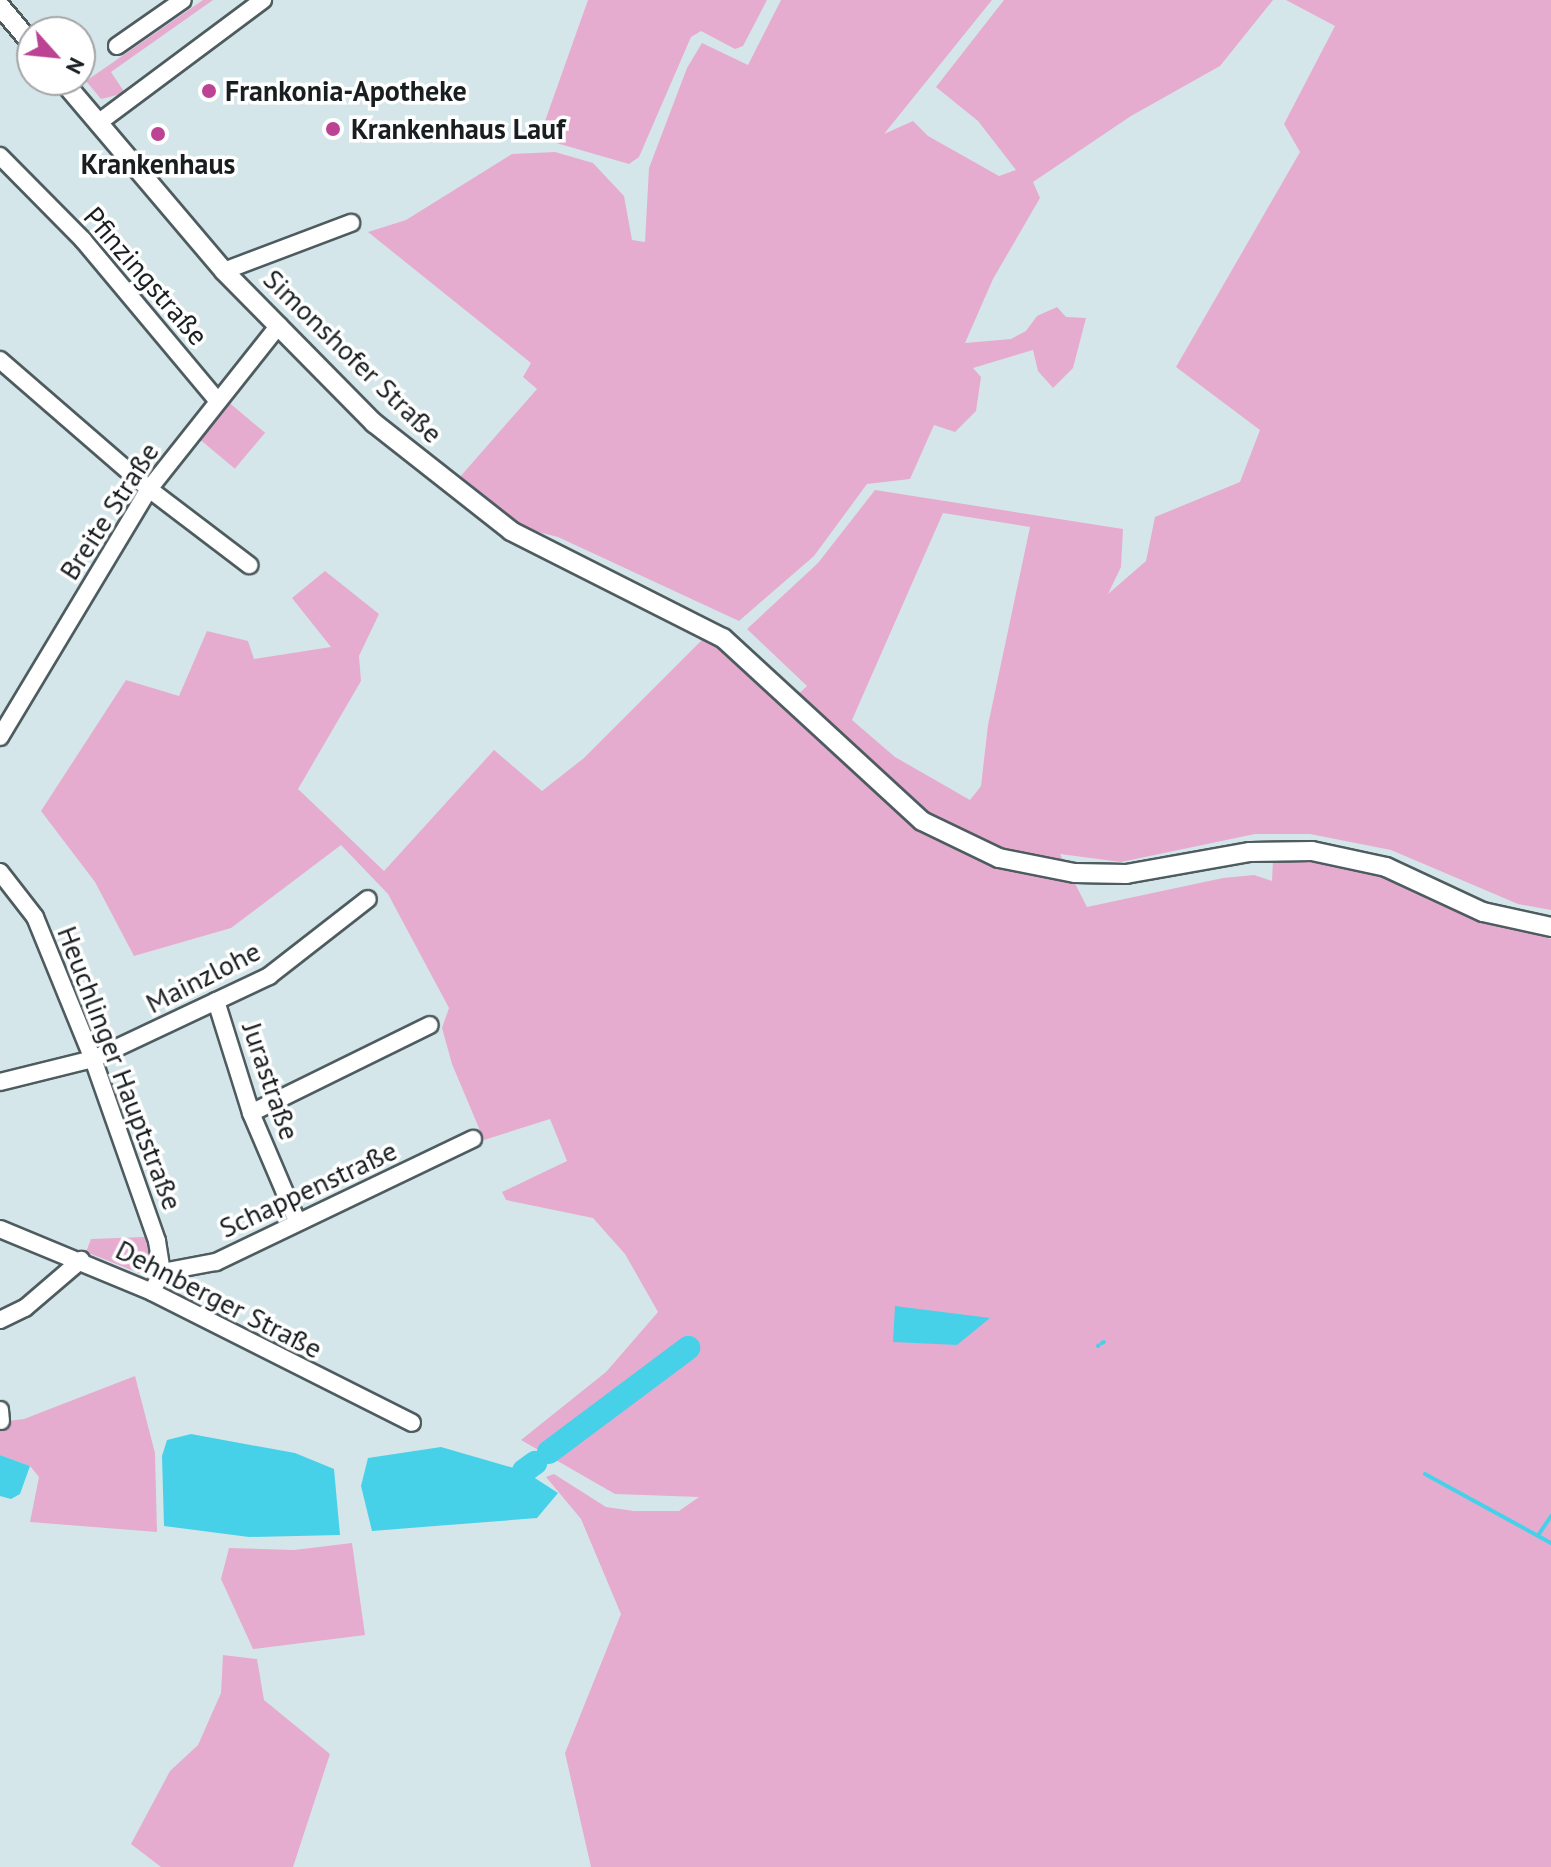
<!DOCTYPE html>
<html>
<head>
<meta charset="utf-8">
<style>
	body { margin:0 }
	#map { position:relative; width:1551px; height:1867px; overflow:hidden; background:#d5e6ea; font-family:"PT Sans",sans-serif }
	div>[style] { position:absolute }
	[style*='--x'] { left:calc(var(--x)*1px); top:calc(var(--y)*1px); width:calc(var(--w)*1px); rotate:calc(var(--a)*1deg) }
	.green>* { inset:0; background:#e6accf; transform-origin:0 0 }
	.water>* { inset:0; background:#47d1e9 }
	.stream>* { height:4px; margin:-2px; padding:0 2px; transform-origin:2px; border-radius:2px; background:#47d1e9 }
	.river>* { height:24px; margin:-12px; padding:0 12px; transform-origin:12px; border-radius:12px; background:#47d1e9 }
	.roads { filter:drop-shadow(2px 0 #4e5c60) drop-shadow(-2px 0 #4e5c60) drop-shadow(0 2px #4e5c60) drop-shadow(0 -2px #4e5c60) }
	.minor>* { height:16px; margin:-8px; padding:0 8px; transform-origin:8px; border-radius:8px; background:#fff }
	.tertiary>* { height:18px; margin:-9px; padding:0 9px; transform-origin:9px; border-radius:9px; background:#fff }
	.dots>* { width:22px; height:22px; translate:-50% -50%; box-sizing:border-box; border:4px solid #fff; border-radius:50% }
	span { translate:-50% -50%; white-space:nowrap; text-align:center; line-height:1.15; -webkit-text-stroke:7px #fff; paint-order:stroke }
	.poi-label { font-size:28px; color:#191f21; font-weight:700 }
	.left { translate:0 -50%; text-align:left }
	.street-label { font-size:28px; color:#191f21 }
	.north { position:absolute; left:16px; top:16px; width:80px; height:80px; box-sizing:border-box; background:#fff; border:2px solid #a3a5a6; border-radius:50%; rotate:117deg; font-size:22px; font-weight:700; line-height:32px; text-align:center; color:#191f21 }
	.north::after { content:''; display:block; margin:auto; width:28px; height:36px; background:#bc4294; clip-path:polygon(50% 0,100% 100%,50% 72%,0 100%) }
</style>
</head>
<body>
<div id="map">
	<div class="green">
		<div style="clip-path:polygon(203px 0,213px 0,111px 72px,125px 93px,101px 99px,86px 81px)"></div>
		<div style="clip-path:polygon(588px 0,767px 0,743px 46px,735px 49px,701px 31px,691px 37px,639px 157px,629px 164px,539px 138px)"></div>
		<div style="clip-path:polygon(781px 0,992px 0,884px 134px,913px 121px,928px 136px,999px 176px,1016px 170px,978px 121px,936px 87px,1004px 0,1273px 0,1220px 66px,1131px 116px,1033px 182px,1040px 198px,993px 279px,965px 343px,1011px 339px,1026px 331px,1037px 316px,1057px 307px,1066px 317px,1086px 318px,1073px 368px,1053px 388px,1038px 371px,1033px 350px,973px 368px,981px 377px,976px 411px,955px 432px,934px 425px,910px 479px,867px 484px,814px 556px,739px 621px,558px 537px,530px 530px,459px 478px,537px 389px,523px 377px,531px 363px,368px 232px,406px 220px,512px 154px,555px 152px,593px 163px,624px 196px,632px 240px,645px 242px,649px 168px,687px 68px,702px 43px,748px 65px)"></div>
		<div style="clip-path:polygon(evenodd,1286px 0,1551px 0,1551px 910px,1518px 904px,1391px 850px,1310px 834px,1255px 834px,1121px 862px,1060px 854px,1087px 907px,1223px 878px,1254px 875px,1272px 881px,1273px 859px,1310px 858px,1399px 881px,1470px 915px,1551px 939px,1551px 1867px,591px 1867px,565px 1753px,621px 1614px,581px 1519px,546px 1477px,554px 1474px,606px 1507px,634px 1511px,679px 1511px,699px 1497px,615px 1494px,521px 1440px,606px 1372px,658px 1312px,625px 1254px,593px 1218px,506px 1200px,502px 1192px,567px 1161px,550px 1119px,484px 1140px,452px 1064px,442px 1028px,449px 1008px,388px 894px,341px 845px,231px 928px,134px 956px,95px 882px,41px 811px,126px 680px,179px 696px,207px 631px,248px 641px,254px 659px,331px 647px,292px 598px,325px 571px,379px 614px,359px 656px,361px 681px,298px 789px,384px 871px,494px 750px,542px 791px,584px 758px,706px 636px,787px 705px,807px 686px,747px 629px,818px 563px,875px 490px,1123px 529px,1121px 567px,1108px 594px,1146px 561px,1155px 517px,1240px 482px,1260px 430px,1176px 367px,1300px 152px,1284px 124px,1335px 26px,1286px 0,943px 513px,1030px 527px,988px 725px,981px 786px,970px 800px,895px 757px,852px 720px,943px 513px)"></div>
		<div style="left:226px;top:400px;width:51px;height:47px;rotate:40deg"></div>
		<div style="clip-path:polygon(145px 1237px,152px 1265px,144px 1275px,86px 1252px,91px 1239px)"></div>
		<div style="clip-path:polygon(135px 1376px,155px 1453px,157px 1532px,30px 1522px,39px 1477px,30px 1466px,0 1455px,0 1422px,24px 1419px)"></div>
		<div style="clip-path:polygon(352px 1543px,365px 1635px,253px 1649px,221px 1579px,229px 1548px,294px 1550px)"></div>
		<div style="clip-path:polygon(223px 1655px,257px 1659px,264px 1700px,330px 1754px,293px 1867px,161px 1867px,131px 1844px,170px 1771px,198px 1745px,221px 1693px)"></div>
	</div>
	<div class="water">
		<div style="clip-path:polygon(895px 1306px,990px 1318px,957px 1345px,893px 1342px)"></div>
		<div style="clip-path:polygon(191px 1434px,295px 1453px,334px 1469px,340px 1535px,249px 1537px,164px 1526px,162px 1456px,167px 1440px)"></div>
		<div style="clip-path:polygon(441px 1447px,524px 1471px,558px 1493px,537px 1518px,372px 1531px,361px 1486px,368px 1458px)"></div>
		<div style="clip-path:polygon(0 1455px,30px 1466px,20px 1494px,11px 1499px,0 1496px)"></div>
	</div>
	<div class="stream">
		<div style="--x:1102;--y:1343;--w:2;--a:-27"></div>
		<div style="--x:1098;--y:1346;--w:1;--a:-45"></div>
		<div style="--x:1425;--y:1474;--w:144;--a:28.7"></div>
		<div style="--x:1539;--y:1534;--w:22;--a:-56"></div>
	</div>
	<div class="river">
		<div style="--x:549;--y:1452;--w:174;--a:-36.8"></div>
		<div style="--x:524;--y:1471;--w:14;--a:-36"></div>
	</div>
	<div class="roads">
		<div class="minor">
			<div style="--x:117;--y:46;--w:80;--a:-34.9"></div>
			<div style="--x:98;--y:123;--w:206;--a:-36.7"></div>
			<div style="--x:0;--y:156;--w:118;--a:45.3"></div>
			<div style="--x:83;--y:240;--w:207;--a:50.1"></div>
			<div style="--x:224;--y:271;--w:136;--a:-20.7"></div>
			<div style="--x:0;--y:360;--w:197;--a:40.9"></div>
			<div style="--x:149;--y:489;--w:126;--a:37.2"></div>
			<div style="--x:0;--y:737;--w:289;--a:-59"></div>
			<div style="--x:149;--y:489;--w:209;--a:-51.6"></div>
			<div style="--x:0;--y:872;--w:57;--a:52.1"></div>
			<div style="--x:35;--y:917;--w:153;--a:67.8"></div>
			<div style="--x:93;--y:1059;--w:193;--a:70.6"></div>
			<div style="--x:157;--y:1241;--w:31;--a:81"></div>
			<div style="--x:162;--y:1272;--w:22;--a:117"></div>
			<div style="--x:216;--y:1001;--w:117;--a:72.6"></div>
			<div style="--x:251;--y:1113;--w:117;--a:66.9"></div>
			<div style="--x:0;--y:1082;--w:96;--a:-13.9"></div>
			<div style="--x:93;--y:1059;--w:195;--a:-25.2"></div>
			<div style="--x:269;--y:976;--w:125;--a:-37.9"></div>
			<div style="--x:251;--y:1113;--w:199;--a:-26.2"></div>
			<div style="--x:0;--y:1229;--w:165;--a:22.5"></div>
			<div style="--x:152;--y:1292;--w:291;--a:26.7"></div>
			<div style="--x:162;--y:1272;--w:55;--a:-10.5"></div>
			<div style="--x:216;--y:1262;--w:285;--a:-25.6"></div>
			<div style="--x:0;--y:1320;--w:28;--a:-26"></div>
			<div style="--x:25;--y:1308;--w:74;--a:-40.6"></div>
			<div style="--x:0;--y:1410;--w:11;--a:85"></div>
		</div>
		<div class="tertiary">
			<div style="--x:0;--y:6;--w:50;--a:49.9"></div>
			<div style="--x:62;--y:80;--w:250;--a:49.7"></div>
			<div style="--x:224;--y:271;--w:214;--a:45.4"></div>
			<div style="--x:374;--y:423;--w:174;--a:38.2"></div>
			<div style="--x:511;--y:531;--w:237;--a:26.8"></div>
			<div style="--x:723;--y:638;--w:270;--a:42.6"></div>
			<div style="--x:922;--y:821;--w:85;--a:25.7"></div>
			<div style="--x:999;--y:858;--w:77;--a:11.2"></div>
			<div style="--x:1075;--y:873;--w:51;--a:1.1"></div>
			<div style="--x:1126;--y:874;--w:126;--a:-10.1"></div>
			<div style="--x:1250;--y:852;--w:62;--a:-0.9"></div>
			<div style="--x:1312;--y:851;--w:76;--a:12.2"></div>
			<div style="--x:1386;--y:867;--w:107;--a:24.9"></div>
			<div style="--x:1483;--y:912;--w:70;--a:12.4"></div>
		</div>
	</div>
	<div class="dots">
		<div style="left:209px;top:91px;background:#bc4294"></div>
		<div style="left:333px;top:129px;background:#bc4294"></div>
		<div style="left:158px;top:134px;background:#bc4294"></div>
	</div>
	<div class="poi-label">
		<span class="left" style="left:225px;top:91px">Frankonia-Apotheke</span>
		<span class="left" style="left:351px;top:129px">Krankenhaus Lauf</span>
		<span style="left:158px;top:164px">Krankenhaus</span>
	</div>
	<div class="street-label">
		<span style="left:146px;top:276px;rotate:49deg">Pfinzingstraße</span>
		<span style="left:353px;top:356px;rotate:44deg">Simonshofer Straße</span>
		<span style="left:109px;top:511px;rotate:-57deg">Breite Straße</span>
		<span style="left:203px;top:977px;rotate:-27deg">Mainzlohe</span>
		<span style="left:120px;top:1068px;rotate:69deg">Heuchlinger Hauptstraße</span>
		<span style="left:271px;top:1081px;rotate:71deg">Jurastraße</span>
		<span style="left:308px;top:1189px;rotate:-25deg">Schappenstraße</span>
		<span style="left:219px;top:1299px;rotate:27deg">Dehnberger Straße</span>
	</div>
	<div class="north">N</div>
</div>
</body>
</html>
